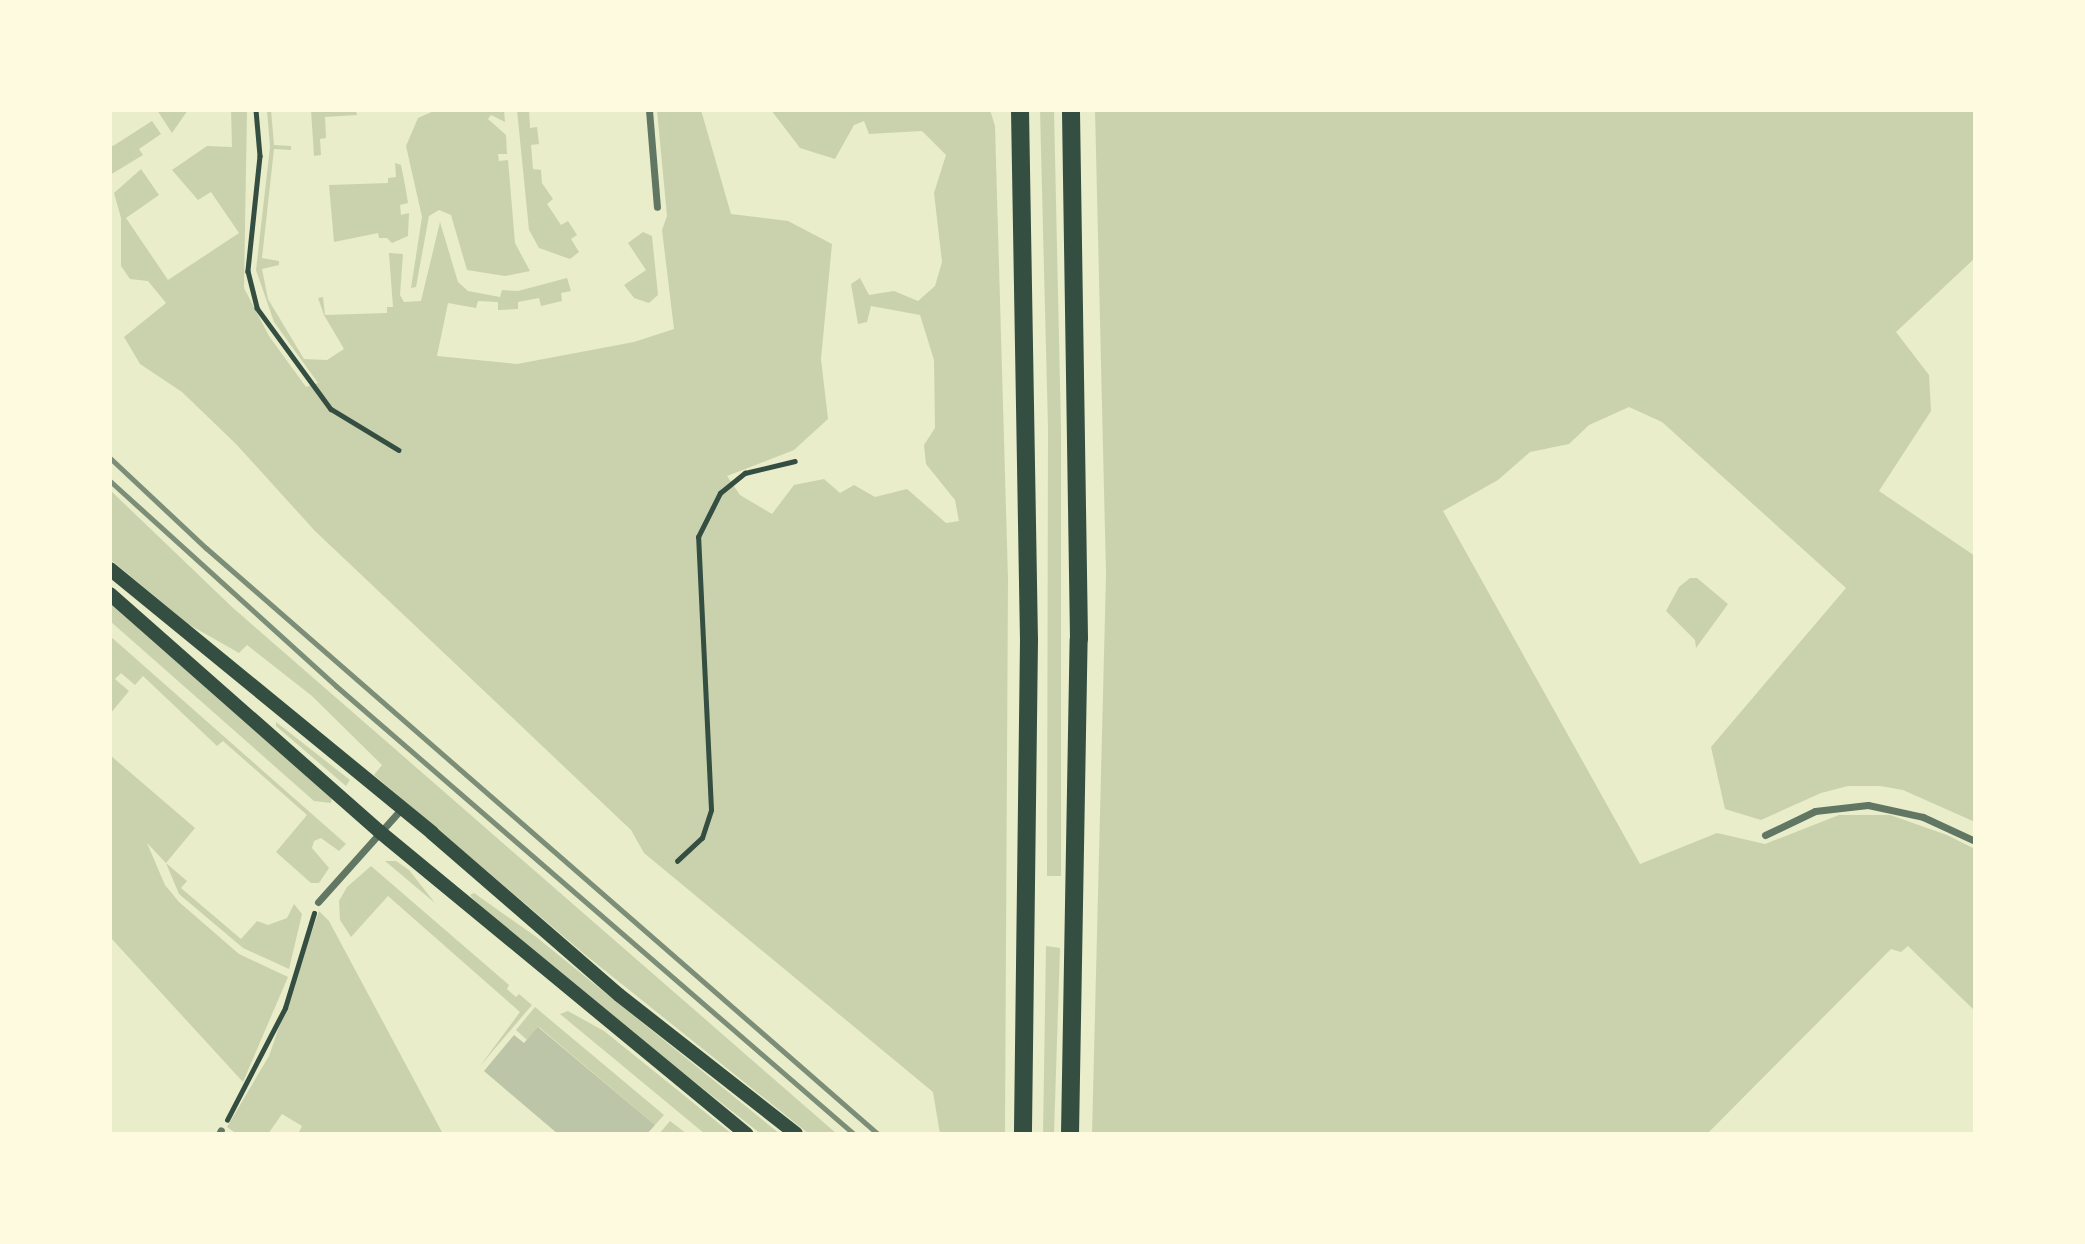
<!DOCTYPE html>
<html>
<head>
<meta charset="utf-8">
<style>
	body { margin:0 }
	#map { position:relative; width:2085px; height:1244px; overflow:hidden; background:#e9edc9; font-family:"IBM Plex Serif",serif }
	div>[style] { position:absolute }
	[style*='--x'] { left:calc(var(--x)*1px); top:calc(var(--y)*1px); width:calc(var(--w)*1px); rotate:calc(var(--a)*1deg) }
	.green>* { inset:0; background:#cad2ad }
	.building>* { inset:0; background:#bcc5a7 }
	.path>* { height:4.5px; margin:-2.25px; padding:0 2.25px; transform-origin:2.25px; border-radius:2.25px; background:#344e41 }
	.minor>* { height:7px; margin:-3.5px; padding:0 3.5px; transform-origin:3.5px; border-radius:3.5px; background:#617663 }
	.secondary>* { height:14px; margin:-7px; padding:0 7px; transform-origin:7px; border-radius:7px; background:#344e41 }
	.motorway>* { height:18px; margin:-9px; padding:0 9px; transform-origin:9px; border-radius:9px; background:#344e41 }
	.rail>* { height:5px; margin:-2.5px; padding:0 2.5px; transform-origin:2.5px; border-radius:2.5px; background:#7c8e77 }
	span { translate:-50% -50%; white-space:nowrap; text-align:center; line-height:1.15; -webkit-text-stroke:6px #fefae0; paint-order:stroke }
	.frame { position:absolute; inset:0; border:112px solid #fefae0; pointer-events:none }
</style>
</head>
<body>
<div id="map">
	<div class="green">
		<div style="clip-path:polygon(157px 110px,188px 110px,172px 133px)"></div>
		<div style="clip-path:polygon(231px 110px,247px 110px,244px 288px,269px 336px,306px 387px,318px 383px,274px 322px,256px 270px,270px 147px,267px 110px,271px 110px,274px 145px,291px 146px,291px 150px,274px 149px,262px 258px,279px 261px,279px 265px,262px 269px,268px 299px,304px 359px,327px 360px,344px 349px,324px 315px,318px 298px,323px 297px,325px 315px,387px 313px,387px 307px,393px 307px,389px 253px,403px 254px,400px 295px,404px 302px,421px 301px,440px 222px,458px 282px,468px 291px,500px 297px,502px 290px,518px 291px,567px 278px,571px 291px,561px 293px,562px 301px,541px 306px,539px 298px,518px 302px,518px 309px,498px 310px,498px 302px,478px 301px,476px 308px,448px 303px,437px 356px,517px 364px,634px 342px,674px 329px,662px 230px,667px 216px,657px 110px,701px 110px,731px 214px,788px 221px,832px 244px,821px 359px,828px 419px,794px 450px,727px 476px,740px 495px,772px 514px,794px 485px,824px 479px,840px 493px,854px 485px,875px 497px,907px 489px,946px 523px,959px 521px,955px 500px,926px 464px,924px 445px,935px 428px,934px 360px,920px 315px,871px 306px,867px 322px,858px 324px,851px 284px,860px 278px,869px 295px,894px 291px,918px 301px,935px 286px,942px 262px,934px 193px,946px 155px,922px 131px,869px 134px,864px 121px,854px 125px,835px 159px,800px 148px,771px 110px,990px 110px,995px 126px,1008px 579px,1005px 1134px,940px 1134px,933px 1092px,644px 853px,631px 830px,315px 531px,236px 444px,182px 392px,140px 364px,124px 337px,166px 303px,148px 281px,130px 279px,121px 266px,121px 218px,114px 193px,141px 169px,159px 195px,126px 218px,168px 280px,239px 233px,211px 192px,198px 200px,172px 170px,207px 146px,232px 147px)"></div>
		<div style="clip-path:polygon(311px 110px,356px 110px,357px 115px,325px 117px,326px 138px,320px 139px,321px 155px,314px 156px)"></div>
		<div style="clip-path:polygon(436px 110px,504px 110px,505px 122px,491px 115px,488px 119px,506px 135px,507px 154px,498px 154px,499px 161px,508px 160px,515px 243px,530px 271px,505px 276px,467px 270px,451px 215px,439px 210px,429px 216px,416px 287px,411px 288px,422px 217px,406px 146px,418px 118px)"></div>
		<div style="clip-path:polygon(517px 110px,529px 110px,530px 128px,537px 127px,539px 144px,531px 145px,533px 169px,541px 170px,542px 183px,553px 199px,547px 204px,561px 225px,568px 221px,577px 235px,571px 239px,579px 252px,570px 259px,539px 248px,529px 230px)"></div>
		<div style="clip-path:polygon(1040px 110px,1054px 110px,1061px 429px,1061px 876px,1047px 876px,1048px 429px)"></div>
		<div style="clip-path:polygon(1095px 110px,1975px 110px,1975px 258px,1896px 332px,1929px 375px,1931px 411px,1879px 491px,1975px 556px,1975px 822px,1903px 790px,1880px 786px,1848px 786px,1821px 793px,1761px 820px,1725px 809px,1711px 747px,1846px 588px,1662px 422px,1629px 407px,1589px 425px,1569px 444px,1530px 452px,1498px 480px,1443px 511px,1640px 864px,1717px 833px,1765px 844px,1839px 815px,1890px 815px,1947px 835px,1975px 849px,1975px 1011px,1908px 946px,1901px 952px,1891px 949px,1707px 1134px,1092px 1134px,1106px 574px)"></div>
		<div style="clip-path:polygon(152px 121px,161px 134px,139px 149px,143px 155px,110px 175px,110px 143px,113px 146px)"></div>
		<div style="clip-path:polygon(395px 163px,401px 165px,405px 185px,408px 203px,400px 205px,401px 215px,409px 213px,408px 236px,392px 243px,387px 238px,379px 238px,378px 233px,334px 242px,329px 185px,388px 183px,388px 178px,396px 177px)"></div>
		<div style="clip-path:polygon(643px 232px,652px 236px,658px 295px,649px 303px,634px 298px,624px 285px,646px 270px,628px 243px)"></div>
		<div style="clip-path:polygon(110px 490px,232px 607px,837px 1134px,809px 1134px,583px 953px,374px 775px,382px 765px,312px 696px,247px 645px,239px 653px,188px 624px,110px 559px)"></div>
		<div style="clip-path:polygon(1690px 578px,1697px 578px,1728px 604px,1696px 648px,1695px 640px,1666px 611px,1679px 587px)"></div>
		<div style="clip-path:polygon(110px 598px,332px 797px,331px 803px,314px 801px,110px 621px)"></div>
		<div style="clip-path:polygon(110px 636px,346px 844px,339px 851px,321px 838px,314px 841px,312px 848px,329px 868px,319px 883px,311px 883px,276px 852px,307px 815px,223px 741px,217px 746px,143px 676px,135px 685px,121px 673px,115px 679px,129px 691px,110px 714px)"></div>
		<div style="clip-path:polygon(276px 722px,350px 780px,346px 786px,276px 726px)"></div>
		<div style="clip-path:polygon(110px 755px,195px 828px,166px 863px,187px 881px,181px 888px,241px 939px,257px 921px,268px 925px,287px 918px,294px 904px,302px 914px,289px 969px,243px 948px,179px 894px,166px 863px,147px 843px,165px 885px,179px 902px,239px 954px,288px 977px,243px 1082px,110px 937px)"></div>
		<div style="clip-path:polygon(385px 861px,396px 861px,409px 870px,435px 903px)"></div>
		<div style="clip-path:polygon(371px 866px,509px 985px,507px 989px,516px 997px,519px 994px,532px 1005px,480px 1066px,520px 1012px,388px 896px,351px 937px,340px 920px,339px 901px,347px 887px)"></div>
		<div style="clip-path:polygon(474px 893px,535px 936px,780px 1134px,761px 1134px,608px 1014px,478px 904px,470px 895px)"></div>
		<div style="clip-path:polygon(319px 911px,329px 921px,443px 1134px,298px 1134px,302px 1126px,282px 1114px,268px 1134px,237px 1134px,227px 1127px,269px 1056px)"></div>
		<div style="clip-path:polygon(1046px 946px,1060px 948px,1054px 1134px,1043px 1134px)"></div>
		<div style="clip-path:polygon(535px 1007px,664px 1115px,655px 1125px,539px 1027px,527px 1040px,516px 1030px)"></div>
		<div style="clip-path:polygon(568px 1011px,604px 1031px,732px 1134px,705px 1134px,560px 1014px)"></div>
		<div style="clip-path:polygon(670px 1121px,687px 1134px,659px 1134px)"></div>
	</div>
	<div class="building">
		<div style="clip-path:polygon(538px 1027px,655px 1125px,647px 1134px,558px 1134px,484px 1071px,514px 1035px,524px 1043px)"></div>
	</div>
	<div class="path">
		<div style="--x:256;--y:110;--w:46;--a:85"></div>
		<div style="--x:260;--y:156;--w:116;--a:96"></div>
		<div style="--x:248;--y:271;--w:38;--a:76"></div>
		<div style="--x:257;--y:308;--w:125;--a:53.8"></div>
		<div style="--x:331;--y:409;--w:79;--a:31.1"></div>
		<div style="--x:677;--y:861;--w:34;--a:-43"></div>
		<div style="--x:702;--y:838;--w:29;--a:-72"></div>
		<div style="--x:711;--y:810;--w:273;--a:-92.7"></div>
		<div style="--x:698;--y:537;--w:49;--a:-63.4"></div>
		<div style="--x:720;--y:493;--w:32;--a:-39"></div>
		<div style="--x:745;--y:473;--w:51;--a:-13.5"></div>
		<div style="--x:227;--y:1120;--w:126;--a:-62.6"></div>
		<div style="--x:285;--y:1008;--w:99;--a:-73"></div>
	</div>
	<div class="minor">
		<div style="--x:649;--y:110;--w:97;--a:85.3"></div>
		<div style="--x:1765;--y:835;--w:55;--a:-25.6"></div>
		<div style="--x:1815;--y:811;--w:53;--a:-6.5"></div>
		<div style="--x:1868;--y:805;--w:56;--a:12.3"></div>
		<div style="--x:1923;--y:817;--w:57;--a:24.8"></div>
		<div style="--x:318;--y:902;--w:126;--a:-48.2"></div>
		<div style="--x:219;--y:1134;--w:4;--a:-63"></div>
	</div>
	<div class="secondary">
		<div style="--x:110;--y:569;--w:416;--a:39.3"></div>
		<div style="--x:432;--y:833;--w:247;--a:40.9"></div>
		<div style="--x:619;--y:995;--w:225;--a:38.1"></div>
		<div style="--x:110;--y:594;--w:360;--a:41.4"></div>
		<div style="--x:380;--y:832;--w:475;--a:39.5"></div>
	</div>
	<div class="motorway">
		<div style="--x:1020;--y:110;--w:529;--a:89.03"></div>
		<div style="--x:1029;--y:639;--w:495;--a:90.7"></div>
		<div style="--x:1070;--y:1134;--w:495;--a:-89"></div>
		<div style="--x:1079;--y:639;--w:529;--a:-90.87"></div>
	</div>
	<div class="rail">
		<div style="--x:110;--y:458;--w:132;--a:43.2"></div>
		<div style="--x:206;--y:548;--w:892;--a:41.09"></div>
		<div style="--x:110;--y:481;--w:305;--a:42.2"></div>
		<div style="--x:336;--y:686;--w:685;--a:40.86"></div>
	</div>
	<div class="frame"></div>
</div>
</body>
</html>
